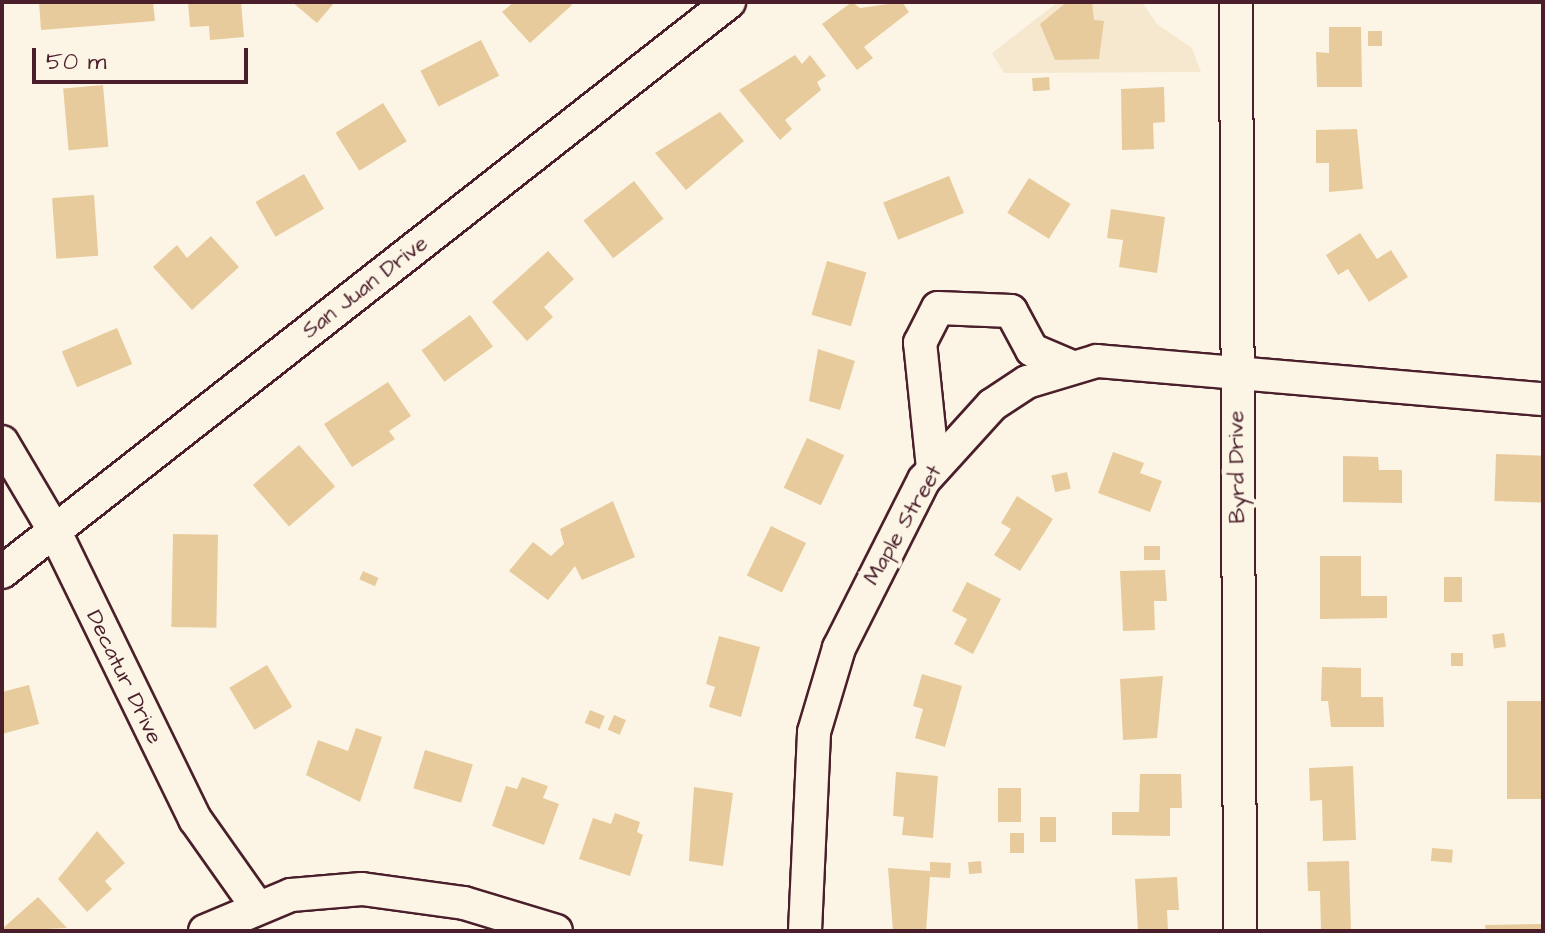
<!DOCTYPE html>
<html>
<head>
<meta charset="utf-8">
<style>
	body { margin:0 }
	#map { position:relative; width:1545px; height:933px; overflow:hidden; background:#fcf5e5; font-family:"Architects Daughter",sans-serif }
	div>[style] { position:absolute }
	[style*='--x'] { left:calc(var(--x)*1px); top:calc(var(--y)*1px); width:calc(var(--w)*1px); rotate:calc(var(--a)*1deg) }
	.built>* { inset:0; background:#f6e8cf }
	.building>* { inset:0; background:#e8cb9c; transform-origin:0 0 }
	.roads { filter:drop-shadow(2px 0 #4a1f2b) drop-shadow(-2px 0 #4a1f2b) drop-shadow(0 2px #4a1f2b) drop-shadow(0 -2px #4a1f2b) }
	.minor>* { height:32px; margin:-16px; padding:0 16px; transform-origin:16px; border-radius:16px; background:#fcf5e5 }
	span { translate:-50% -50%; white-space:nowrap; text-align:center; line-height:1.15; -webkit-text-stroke:8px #fcf5e5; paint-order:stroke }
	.street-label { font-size:22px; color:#4a1f2b }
	.frame { position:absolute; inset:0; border:4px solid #4a1f2b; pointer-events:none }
	.scale { position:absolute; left:32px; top:48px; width:216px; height:36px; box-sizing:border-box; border:4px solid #4a1f2b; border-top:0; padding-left:10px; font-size:24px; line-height:28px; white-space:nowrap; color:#4a1f2b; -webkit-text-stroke:6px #fcf5e5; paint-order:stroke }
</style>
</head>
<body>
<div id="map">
	<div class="built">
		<div style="clip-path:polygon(1058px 2px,1142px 2px,1157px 24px,1192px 48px,1201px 72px,1004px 73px,992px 53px)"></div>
	</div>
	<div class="building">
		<div style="clip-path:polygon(39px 2px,153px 2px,155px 21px,41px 30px)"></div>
		<div style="clip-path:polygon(188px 2px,241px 2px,244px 37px,210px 40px,209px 26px,190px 27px)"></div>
		<div style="clip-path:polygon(292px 2px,335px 2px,317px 23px)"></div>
		<div style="clip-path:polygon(514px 2px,569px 2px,572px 5px,530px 43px,502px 12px)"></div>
		<div style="clip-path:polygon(852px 2px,860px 8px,902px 2px,909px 12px,864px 47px,873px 58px,857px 70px,822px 24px)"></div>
		<div style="clip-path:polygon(1067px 2px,1092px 2px,1094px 20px,1104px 21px,1099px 59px,1055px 60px,1040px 24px)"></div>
		<div style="clip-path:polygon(1329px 27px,1361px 27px,1362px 87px,1317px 87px,1316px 52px,1329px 53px)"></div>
		<div style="left:1368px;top:31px;width:14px;height:15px"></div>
		<div style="left:481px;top:40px;width:40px;height:68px;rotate:63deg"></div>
		<div style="clip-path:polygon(795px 55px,802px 64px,810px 55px,826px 76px,817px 82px,821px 90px,785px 120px,792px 129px,780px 140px,739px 90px)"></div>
		<div style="left:1049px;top:77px;width:13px;height:17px;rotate:86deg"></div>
		<div style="left:103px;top:85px;width:62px;height:40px;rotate:85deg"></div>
		<div style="clip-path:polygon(1164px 87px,1165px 122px,1153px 123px,1154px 149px,1122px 150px,1121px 89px)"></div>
		<div style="left:383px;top:103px;width:45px;height:56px;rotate:58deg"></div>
		<div style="clip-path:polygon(720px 112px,744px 141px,686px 190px,655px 153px)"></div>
		<div style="clip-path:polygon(1357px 129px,1363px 189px,1329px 192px,1329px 163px,1316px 163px,1316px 130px)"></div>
		<div style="left:304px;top:174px;width:40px;height:56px;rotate:60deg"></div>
		<div style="left:949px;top:176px;width:40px;height:71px;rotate:68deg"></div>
		<div style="left:1029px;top:178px;width:49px;height:41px;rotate:32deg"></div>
		<div style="left:634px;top:181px;width:48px;height:64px;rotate:52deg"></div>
		<div style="left:94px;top:195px;width:61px;height:42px;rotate:86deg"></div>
		<div style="clip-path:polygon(1111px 209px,1165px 217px,1157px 273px,1119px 267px,1123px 240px,1107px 238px)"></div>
		<div style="clip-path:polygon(1360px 233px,1377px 259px,1391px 250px,1408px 277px,1369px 302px,1348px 269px,1338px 275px,1326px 255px)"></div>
		<div style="clip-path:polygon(211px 236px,239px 267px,192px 310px,153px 267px,177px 245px,187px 258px)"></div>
		<div style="clip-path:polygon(548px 251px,574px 279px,544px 307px,553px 317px,527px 341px,492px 302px)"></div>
		<div style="left:827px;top:261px;width:41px;height:56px;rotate:16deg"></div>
		<div style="left:470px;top:315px;width:39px;height:60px;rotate:54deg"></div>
		<div style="left:117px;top:328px;width:39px;height:60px;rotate:67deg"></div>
		<div style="clip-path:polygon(818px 349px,855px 361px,840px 410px,809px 401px)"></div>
		<div style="clip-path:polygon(388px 382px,411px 416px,389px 431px,395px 439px,352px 467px,324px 424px)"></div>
		<div style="left:807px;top:438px;width:41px;height:55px;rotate:25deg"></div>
		<div style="left:299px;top:445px;width:55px;height:61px;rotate:49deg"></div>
		<div style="clip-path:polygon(1113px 452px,1144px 463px,1140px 473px,1162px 481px,1150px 512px,1098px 493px)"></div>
		<div style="left:1496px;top:454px;width:47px;height:47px;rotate:2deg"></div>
		<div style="clip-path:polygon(1343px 456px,1378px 457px,1379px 470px,1402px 470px,1402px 503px,1343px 502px)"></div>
		<div style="left:1067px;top:472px;width:17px;height:16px;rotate:77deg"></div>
		<div style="clip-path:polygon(1017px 496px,1053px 519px,1020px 571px,994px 555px,1011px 529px,1001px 523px)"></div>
		<div style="clip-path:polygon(613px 501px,635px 557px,582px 580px,575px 566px,548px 600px,509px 571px,533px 542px,551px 556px,564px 544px,560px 529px)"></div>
		<div style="left:771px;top:526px;width:39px;height:55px;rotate:26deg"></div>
		<div style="left:173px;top:534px;width:45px;height:93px;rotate:1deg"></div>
		<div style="left:1144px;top:546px;width:16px;height:14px"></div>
		<div style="clip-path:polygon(1320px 556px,1361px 556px,1361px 596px,1387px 596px,1387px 618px,1320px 619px)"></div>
		<div style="clip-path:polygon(1165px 570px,1167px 601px,1154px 601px,1155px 630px,1123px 631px,1120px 571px)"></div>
		<div style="left:363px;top:571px;width:17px;height:9px;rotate:24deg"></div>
		<div style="left:1444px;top:577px;width:18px;height:25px"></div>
		<div style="clip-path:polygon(967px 582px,1001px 599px,973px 654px,954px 644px,967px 619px,952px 611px)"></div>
		<div style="left:1504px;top:633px;width:14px;height:12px;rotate:82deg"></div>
		<div style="clip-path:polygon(719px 636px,760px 647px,741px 717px,709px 707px,715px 687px,706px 684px)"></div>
		<div style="left:1451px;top:653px;width:12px;height:13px"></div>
		<div style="left:267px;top:665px;width:49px;height:44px;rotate:59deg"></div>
		<div style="clip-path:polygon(1322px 667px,1361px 668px,1361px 697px,1383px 697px,1384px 727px,1331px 727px,1328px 701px,1321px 701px)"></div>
		<div style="clip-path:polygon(922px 674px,962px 686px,945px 747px,915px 738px,923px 709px,913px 706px)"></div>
		<div style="clip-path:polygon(1163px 676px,1157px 738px,1123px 740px,1120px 679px)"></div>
		<div style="clip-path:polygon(29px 685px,39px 724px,2px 734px,2px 692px)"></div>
		<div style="left:1543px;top:701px;width:98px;height:36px;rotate:90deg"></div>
		<div style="left:590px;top:710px;width:16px;height:14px;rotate:22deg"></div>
		<div style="left:614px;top:715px;width:13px;height:16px;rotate:23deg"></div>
		<div style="clip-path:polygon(356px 728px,382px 737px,360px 802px,306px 775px,318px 740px,348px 751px)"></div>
		<div style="left:425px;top:750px;width:50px;height:40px;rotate:17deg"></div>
		<div style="clip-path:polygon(1353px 766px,1356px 840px,1323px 841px,1322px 800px,1310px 801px,1309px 768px)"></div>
		<div style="clip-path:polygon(896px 772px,938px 776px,933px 838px,902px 835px,904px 817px,893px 816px)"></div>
		<div style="clip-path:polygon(1140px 774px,1181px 774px,1182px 808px,1170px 808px,1170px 836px,1112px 835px,1112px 812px,1139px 812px)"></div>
		<div style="clip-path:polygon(522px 777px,548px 786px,543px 798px,559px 804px,544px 845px,492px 826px,506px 786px,517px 789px)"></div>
		<div style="clip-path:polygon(694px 787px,733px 793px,723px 866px,689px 861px)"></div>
		<div style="left:998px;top:788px;width:23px;height:34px"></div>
		<div style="clip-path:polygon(615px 813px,640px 822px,637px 832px,643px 835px,630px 876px,579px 859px,593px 818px,611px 824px)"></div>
		<div style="left:1056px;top:817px;width:25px;height:16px;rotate:90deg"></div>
		<div style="clip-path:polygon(97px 831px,125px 863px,105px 881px,112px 889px,87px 912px,58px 879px)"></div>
		<div style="left:1010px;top:833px;width:14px;height:20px"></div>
		<div style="left:1432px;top:848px;width:21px;height:13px;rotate:5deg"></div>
		<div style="left:981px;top:861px;width:12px;height:13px;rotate:85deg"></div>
		<div style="clip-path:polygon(1349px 861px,1351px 931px,1321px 931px,1320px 891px,1308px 891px,1307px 862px)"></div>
		<div style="clip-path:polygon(930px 862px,951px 863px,950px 878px,930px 877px,926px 931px,893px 931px,888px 868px,930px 871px)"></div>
		<div style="clip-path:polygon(1177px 877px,1179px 910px,1167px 910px,1168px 931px,1138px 931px,1135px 879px)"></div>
		<div style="clip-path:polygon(38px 897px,67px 928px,2px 931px,2px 929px)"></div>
		<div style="clip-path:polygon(1543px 924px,1543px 931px,1486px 931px,1485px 925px)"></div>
	</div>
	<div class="roads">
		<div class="minor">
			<div style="--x:1236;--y:2;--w:929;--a:89.75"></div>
			<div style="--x:2;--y:442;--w:102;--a:59.4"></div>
			<div style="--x:54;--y:530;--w:322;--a:64"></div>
			<div style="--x:195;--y:819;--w:105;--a:54.7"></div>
			<div style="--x:933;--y:468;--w:126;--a:-95.9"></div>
			<div style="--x:920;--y:343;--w:39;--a:-63"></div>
			<div style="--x:938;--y:308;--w:73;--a:2.4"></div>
			<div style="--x:1011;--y:311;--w:44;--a:61.7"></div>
			<div style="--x:1032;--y:350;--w:39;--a:23"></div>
			<div style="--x:2;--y:572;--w:924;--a:-38.1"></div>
			<div style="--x:205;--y:931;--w:93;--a:-22.7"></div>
			<div style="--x:291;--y:895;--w:71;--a:-4.8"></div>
			<div style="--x:362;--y:889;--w:103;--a:7.8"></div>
			<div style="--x:464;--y:903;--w:96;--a:16.9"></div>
			<div style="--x:805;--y:931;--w:199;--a:-87.4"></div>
			<div style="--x:814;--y:732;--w:88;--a:-73.4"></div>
			<div style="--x:839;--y:648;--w:188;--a:-63.2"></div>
			<div style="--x:924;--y:480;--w:101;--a:-47.8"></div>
			<div style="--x:992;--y:405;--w:42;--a:-33.3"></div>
			<div style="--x:1027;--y:382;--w:73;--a:-16.7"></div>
			<div style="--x:1097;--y:361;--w:448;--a:4.9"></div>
		</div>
	</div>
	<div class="street-label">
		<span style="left:365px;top:287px;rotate:-38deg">San Juan Drive</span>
		<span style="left:1237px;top:467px;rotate:-91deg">Byrd Drive</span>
		<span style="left:903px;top:525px;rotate:-60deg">Maple Street</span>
		<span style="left:124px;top:677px;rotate:64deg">Decatur Drive</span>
	</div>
	<div class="frame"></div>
	<div class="scale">50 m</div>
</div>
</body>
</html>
